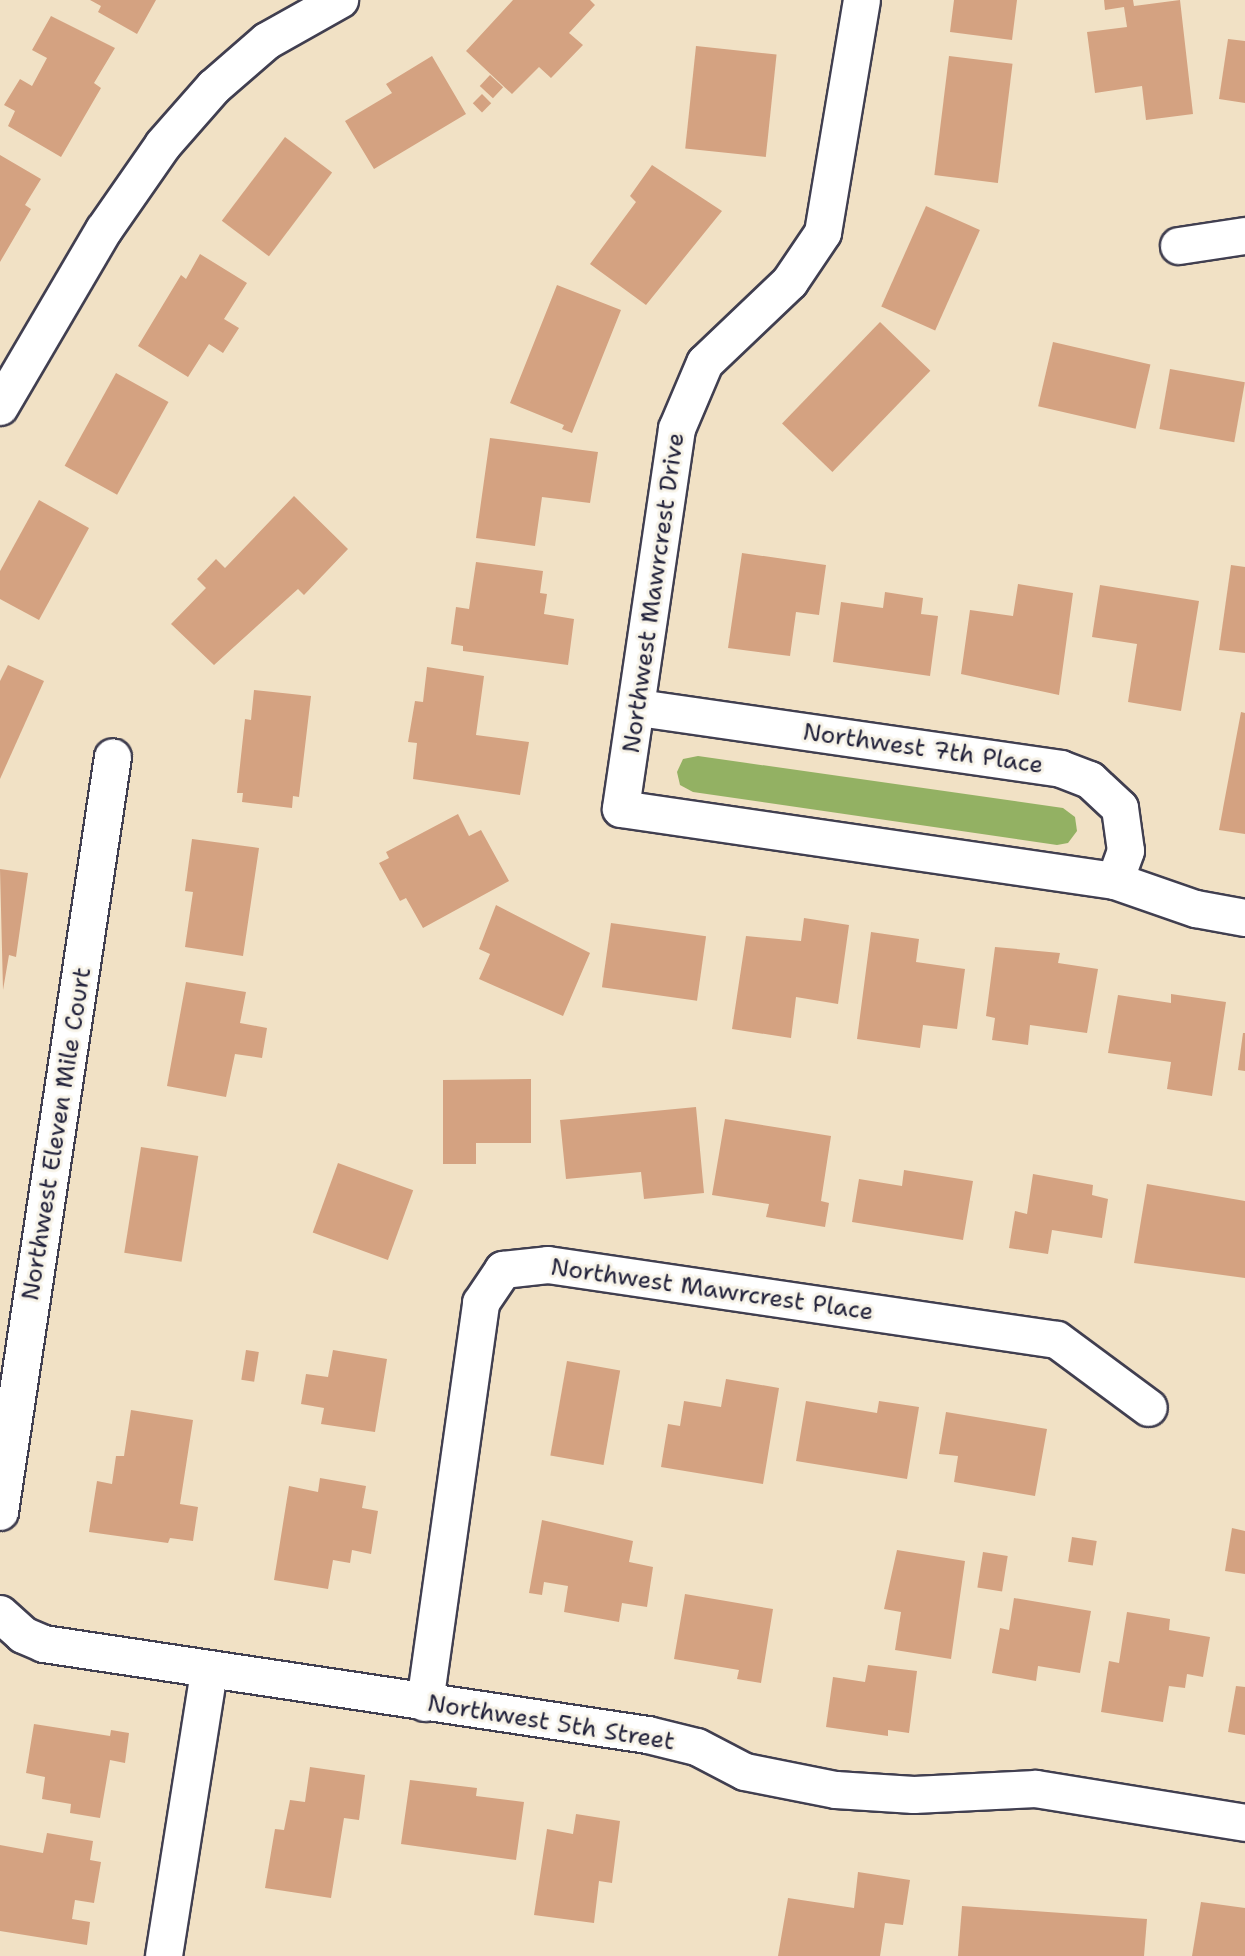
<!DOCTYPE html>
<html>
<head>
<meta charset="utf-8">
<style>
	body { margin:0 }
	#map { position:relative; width:1245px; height:1956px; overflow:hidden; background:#f1e1c5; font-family:"Shantell Sans",sans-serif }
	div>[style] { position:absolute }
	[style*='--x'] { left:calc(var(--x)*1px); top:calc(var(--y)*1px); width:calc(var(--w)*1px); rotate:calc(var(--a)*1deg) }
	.forest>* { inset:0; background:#93b163 }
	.building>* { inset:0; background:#d4a281; transform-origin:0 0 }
	.roads { filter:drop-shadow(2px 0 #413f50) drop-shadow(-2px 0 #413f50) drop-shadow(0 2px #413f50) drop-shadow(0 -2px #413f50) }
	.street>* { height:36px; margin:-18px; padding:0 18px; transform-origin:18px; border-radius:18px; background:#fff }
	span { translate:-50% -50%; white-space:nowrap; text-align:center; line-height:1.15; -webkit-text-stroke:6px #f7f3e8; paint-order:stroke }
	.street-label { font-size:24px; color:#22223b }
</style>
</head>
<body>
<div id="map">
	<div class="forest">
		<div style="clip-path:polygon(698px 756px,1063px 808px,1075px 817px,1077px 831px,1068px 843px,1057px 845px,693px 792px,680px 785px,677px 772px,683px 759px)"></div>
	</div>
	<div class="building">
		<div style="clip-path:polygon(90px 0,156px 0,137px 34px,98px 12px,101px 6px)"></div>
		<div style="clip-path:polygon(513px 0,590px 0,595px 5px,569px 33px,583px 45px,551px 78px,539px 67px,512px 94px,466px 51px)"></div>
		<div style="clip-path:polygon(954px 0,1017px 0,1012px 40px,950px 32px)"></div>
		<div style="clip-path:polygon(1104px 0,1133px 0,1134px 6px,1180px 0,1193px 114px,1146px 120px,1142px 86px,1095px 93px,1087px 32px,1127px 27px,1124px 7px,1105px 10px)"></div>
		<div style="clip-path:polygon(51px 16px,115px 48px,94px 83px,101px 88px,61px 157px,8px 126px,15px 111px,4px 105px,20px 79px,32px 86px,47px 58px,32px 50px)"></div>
		<div style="clip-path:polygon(1228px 39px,1245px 41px,1245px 103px,1219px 99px)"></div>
		<div style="left:696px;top:46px;width:81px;height:103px;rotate:6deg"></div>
		<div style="clip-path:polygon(432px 56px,466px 114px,374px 169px,345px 121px,392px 93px,386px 84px)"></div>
		<div style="left:949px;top:56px;width:64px;height:120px;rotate:7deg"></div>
		<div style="left:490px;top:75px;width:18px;height:15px;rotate:43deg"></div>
		<div style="left:482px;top:94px;width:13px;height:13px;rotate:45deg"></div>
		<div style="left:285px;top:137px;width:59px;height:105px;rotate:37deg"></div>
		<div style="clip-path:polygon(0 155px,41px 179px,25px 205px,31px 209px,0 262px)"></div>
		<div style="clip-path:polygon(652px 165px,722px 211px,646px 305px,590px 264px,636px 202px,630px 196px)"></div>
		<div style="left:926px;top:206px;width:59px;height:110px;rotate:24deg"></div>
		<div style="clip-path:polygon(200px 254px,247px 283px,224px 319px,239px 328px,223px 353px,209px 344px,188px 377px,138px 346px,181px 275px,186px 279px)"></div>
		<div style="clip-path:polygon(557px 285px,621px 310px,572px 433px,562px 429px,564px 425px,510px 403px)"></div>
		<div style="left:880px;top:322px;width:70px;height:141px;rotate:44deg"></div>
		<div style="left:1053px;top:342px;width:100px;height:66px;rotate:13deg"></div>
		<div style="left:1170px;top:369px;width:76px;height:61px;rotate:10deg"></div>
		<div style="left:116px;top:373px;width:60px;height:106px;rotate:29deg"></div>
		<div style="clip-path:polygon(490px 438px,598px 452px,590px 503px,542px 497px,535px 546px,476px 538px)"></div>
		<div style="clip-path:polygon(294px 496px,348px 549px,304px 595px,298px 589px,214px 665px,171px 624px,206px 588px,197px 579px,216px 559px,225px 568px)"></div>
		<div style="clip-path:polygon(39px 500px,89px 528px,39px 620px,0 599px,0 571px)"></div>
		<div style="clip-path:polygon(742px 553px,826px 565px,819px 615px,796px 612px,790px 656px,728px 648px)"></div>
		<div style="clip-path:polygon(476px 562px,543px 571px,540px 593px,547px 594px,544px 614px,574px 619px,568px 665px,463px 651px,463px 646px,451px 644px,456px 607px,469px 609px)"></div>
		<div style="clip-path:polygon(1231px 565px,1245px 567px,1245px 653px,1219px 650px)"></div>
		<div style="clip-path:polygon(1018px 584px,1073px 593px,1059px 695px,961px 674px,970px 610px,1013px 616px)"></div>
		<div style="clip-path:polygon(1100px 585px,1199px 601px,1181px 711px,1128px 702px,1137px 644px,1092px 637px)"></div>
		<div style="clip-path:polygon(885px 592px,923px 598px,921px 614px,938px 616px,930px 676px,833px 662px,841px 602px,883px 608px)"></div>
		<div style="clip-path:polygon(8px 665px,44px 681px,0 779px,0 681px)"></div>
		<div style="clip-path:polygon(427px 667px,484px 676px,476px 735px,529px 742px,520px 795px,413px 779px,417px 743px,408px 742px,415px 701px,423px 702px)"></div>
		<div style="clip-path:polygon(254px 690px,311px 696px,299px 797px,293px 796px,292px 808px,242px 802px,243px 793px,237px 793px,245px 719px,251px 720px)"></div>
		<div style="clip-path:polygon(1241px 712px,1245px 713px,1245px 834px,1219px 830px)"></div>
		<div style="clip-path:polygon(458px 814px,469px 836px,481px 830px,509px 881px,423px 928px,406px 898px,400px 901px,379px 863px,389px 858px,386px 852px)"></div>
		<div style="clip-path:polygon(192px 839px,259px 848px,243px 956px,185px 947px,193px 892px,185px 891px)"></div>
		<div style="clip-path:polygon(0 869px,28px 873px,16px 957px,9px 955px,3px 990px)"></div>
		<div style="clip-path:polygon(496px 905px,590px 953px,563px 1016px,479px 979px,490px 954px,479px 949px)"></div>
		<div style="clip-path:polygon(804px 918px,849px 925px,838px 1004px,796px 997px,791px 1038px,732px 1029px,746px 936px,801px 941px)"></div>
		<div style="left:611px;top:923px;width:96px;height:65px;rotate:8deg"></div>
		<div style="clip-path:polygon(871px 932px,919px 939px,916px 962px,965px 969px,957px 1029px,923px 1025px,920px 1048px,857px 1039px)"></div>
		<div style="clip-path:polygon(995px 947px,1060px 953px,1058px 963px,1098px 969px,1087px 1033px,1030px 1025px,1028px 1045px,992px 1040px,995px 1018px,986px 1016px)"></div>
		<div style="clip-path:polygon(186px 982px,246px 992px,240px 1023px,267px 1028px,262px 1058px,235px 1054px,226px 1097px,167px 1086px)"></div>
		<div style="clip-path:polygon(1171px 994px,1226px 1002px,1212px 1096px,1167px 1089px,1171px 1062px,1108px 1053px,1118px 995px,1171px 1003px)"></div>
		<div style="clip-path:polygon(1243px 1033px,1245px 1033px,1245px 1071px,1238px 1070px)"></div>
		<div style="clip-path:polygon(531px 1079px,531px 1143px,476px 1143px,476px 1164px,443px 1164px,443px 1080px)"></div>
		<div style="clip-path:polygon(696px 1107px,704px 1193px,644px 1199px,641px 1172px,566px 1179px,560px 1120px)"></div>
		<div style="clip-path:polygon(725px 1119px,831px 1136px,821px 1201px,829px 1203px,825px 1227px,766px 1217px,769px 1204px,712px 1195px)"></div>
		<div style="left:141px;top:1147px;width:58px;height:107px;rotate:9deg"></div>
		<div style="left:338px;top:1163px;width:80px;height:74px;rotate:20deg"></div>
		<div style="clip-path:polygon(904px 1170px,973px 1181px,963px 1240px,852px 1222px,859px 1179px,902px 1186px)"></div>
		<div style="clip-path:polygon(1033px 1174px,1093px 1185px,1092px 1195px,1108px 1199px,1102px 1238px,1052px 1230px,1048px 1254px,1009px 1248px,1015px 1211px,1027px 1214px)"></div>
		<div style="clip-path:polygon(1147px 1184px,1245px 1201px,1245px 1278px,1134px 1263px)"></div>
		<div style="left:246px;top:1350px;width:13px;height:30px;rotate:9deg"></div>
		<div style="clip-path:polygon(333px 1350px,387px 1359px,375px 1432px,321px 1424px,324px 1408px,301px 1404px,306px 1374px,328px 1377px)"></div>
		<div style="left:567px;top:1361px;width:54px;height:96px;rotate:10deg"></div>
		<div style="clip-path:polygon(726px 1379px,779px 1388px,763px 1484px,661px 1467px,668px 1424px,680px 1426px,684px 1401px,721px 1407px)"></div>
		<div style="clip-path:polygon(806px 1401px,877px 1413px,879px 1401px,919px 1407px,907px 1479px,796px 1461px)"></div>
		<div style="clip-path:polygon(131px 1410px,193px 1420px,180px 1504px,198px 1507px,193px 1541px,170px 1538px,168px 1543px,89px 1532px,97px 1481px,112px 1484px,116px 1456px,124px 1456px)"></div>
		<div style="clip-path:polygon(946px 1412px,1047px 1429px,1035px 1496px,954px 1482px,958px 1456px,939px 1454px)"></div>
		<div style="clip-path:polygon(320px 1478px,366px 1486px,362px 1508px,378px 1511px,371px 1554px,352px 1550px,350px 1563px,333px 1560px,328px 1589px,274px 1580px,289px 1486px,318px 1492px)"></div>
		<div style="clip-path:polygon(542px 1520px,633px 1541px,629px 1562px,653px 1567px,647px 1607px,622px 1603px,619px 1622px,564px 1612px,568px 1586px,544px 1582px,542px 1595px,529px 1593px)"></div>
		<div style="clip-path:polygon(1232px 1528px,1245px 1531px,1245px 1574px,1225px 1571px)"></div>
		<div style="left:1072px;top:1537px;width:25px;height:25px;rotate:9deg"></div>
		<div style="clip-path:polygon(897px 1550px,965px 1561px,951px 1659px,895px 1650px,901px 1612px,884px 1609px)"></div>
		<div style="left:983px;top:1552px;width:25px;height:36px;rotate:9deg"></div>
		<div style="clip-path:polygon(685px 1594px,773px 1609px,761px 1683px,737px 1679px,739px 1670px,674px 1659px)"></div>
		<div style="clip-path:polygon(1014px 1598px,1091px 1611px,1080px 1673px,1038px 1666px,1036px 1681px,992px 1673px,1000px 1628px,1009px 1630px)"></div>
		<div style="clip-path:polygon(1127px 1612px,1170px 1619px,1169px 1630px,1210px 1637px,1203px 1677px,1187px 1674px,1185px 1688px,1169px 1686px,1163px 1722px,1101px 1712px,1109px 1661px,1119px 1663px)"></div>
		<div style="clip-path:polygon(868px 1665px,917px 1671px,909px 1733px,888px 1730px,888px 1736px,826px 1727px,833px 1677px,865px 1682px)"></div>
		<div style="clip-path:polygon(1236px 1686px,1245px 1687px,1245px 1735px,1228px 1732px)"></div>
		<div style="clip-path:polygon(34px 1724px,110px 1736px,111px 1730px,129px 1733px,125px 1763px,110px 1760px,100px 1818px,70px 1813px,71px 1804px,42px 1799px,45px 1777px,26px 1773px)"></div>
		<div style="clip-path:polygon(310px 1767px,365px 1775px,359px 1820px,344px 1818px,331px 1898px,265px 1888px,275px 1829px,284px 1830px,290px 1800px,305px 1802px)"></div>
		<div style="clip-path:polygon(410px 1780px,477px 1788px,476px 1796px,524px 1802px,516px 1860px,401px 1844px)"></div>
		<div style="clip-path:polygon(576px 1814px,620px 1821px,612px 1883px,599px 1881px,594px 1923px,534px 1915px,547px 1829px,573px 1834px)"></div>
		<div style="clip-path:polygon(47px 1833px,93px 1841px,90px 1860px,101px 1862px,94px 1903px,75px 1900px,72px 1919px,90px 1922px,87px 1945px,0 1931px,0 1845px,43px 1853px)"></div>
		<div style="clip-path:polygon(858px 1872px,910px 1880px,903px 1925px,885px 1923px,880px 1956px,778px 1956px,788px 1898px,854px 1908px)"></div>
		<div style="clip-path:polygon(1201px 1902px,1245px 1908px,1245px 1956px,1192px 1956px)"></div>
		<div style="clip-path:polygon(962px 1906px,1147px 1919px,1144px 1956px,958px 1956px)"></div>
	</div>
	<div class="roads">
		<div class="street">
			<div style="--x:862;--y:0;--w:236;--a:99.5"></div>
			<div style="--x:823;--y:233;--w:59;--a:124"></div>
			<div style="--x:790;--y:282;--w:117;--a:136.4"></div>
			<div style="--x:705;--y:363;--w:72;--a:113"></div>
			<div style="--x:677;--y:429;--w:384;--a:98.4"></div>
			<div style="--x:621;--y:809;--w:499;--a:8.3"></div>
			<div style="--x:1115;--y:881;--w:86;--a:19.1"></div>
			<div style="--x:1196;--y:909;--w:50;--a:10.4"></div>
			<div style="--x:1179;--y:246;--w:67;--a:-8.6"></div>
			<div style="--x:0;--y:407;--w:205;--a:-59.6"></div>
			<div style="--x:104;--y:230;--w:103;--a:-55.2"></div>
			<div style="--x:163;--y:145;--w:77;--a:-48.7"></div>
			<div style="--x:214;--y:87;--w:70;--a:-41"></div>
			<div style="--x:267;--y:41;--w:84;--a:-29.3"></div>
			<div style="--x:639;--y:708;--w:426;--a:8.2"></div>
			<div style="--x:1061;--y:769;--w:31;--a:21"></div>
			<div style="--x:1090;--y:780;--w:41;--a:43"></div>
			<div style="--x:1120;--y:808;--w:43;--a:82.1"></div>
			<div style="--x:1126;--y:851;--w:32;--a:110"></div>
			<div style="--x:0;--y:1512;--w:763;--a:-81.49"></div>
			<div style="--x:0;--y:1614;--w:31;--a:42"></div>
			<div style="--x:23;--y:1635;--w:23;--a:23"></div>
			<div style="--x:44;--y:1644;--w:611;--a:8.57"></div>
			<div style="--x:648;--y:1735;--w:50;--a:13.8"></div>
			<div style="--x:697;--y:1747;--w:54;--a:27.5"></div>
			<div style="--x:745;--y:1772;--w:93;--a:11.2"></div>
			<div style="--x:836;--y:1790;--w:78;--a:3.7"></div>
			<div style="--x:914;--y:1795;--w:122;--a:-2.8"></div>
			<div style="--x:1036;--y:1789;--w:212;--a:9.2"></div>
			<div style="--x:425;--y:1703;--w:404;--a:-82"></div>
			<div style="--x:481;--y:1303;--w:40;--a:-56"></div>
			<div style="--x:503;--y:1270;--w:45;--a:-6.3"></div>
			<div style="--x:548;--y:1265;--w:514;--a:8.38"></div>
			<div style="--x:1057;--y:1340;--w:114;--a:36.5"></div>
			<div style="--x:164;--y:1956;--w:289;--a:-81"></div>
		</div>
	</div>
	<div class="street-label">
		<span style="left:654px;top:593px;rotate:-82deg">Northwest Mawrcrest Drive</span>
		<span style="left:923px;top:749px;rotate:8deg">Northwest 7th Place</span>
		<span style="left:57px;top:1134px;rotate:-81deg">Northwest Eleven Mile Court</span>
		<span style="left:712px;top:1290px;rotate:8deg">Northwest Mawrcrest Place</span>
		<span style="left:551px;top:1723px;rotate:9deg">Northwest 5th Street</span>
	</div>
</div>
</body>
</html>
